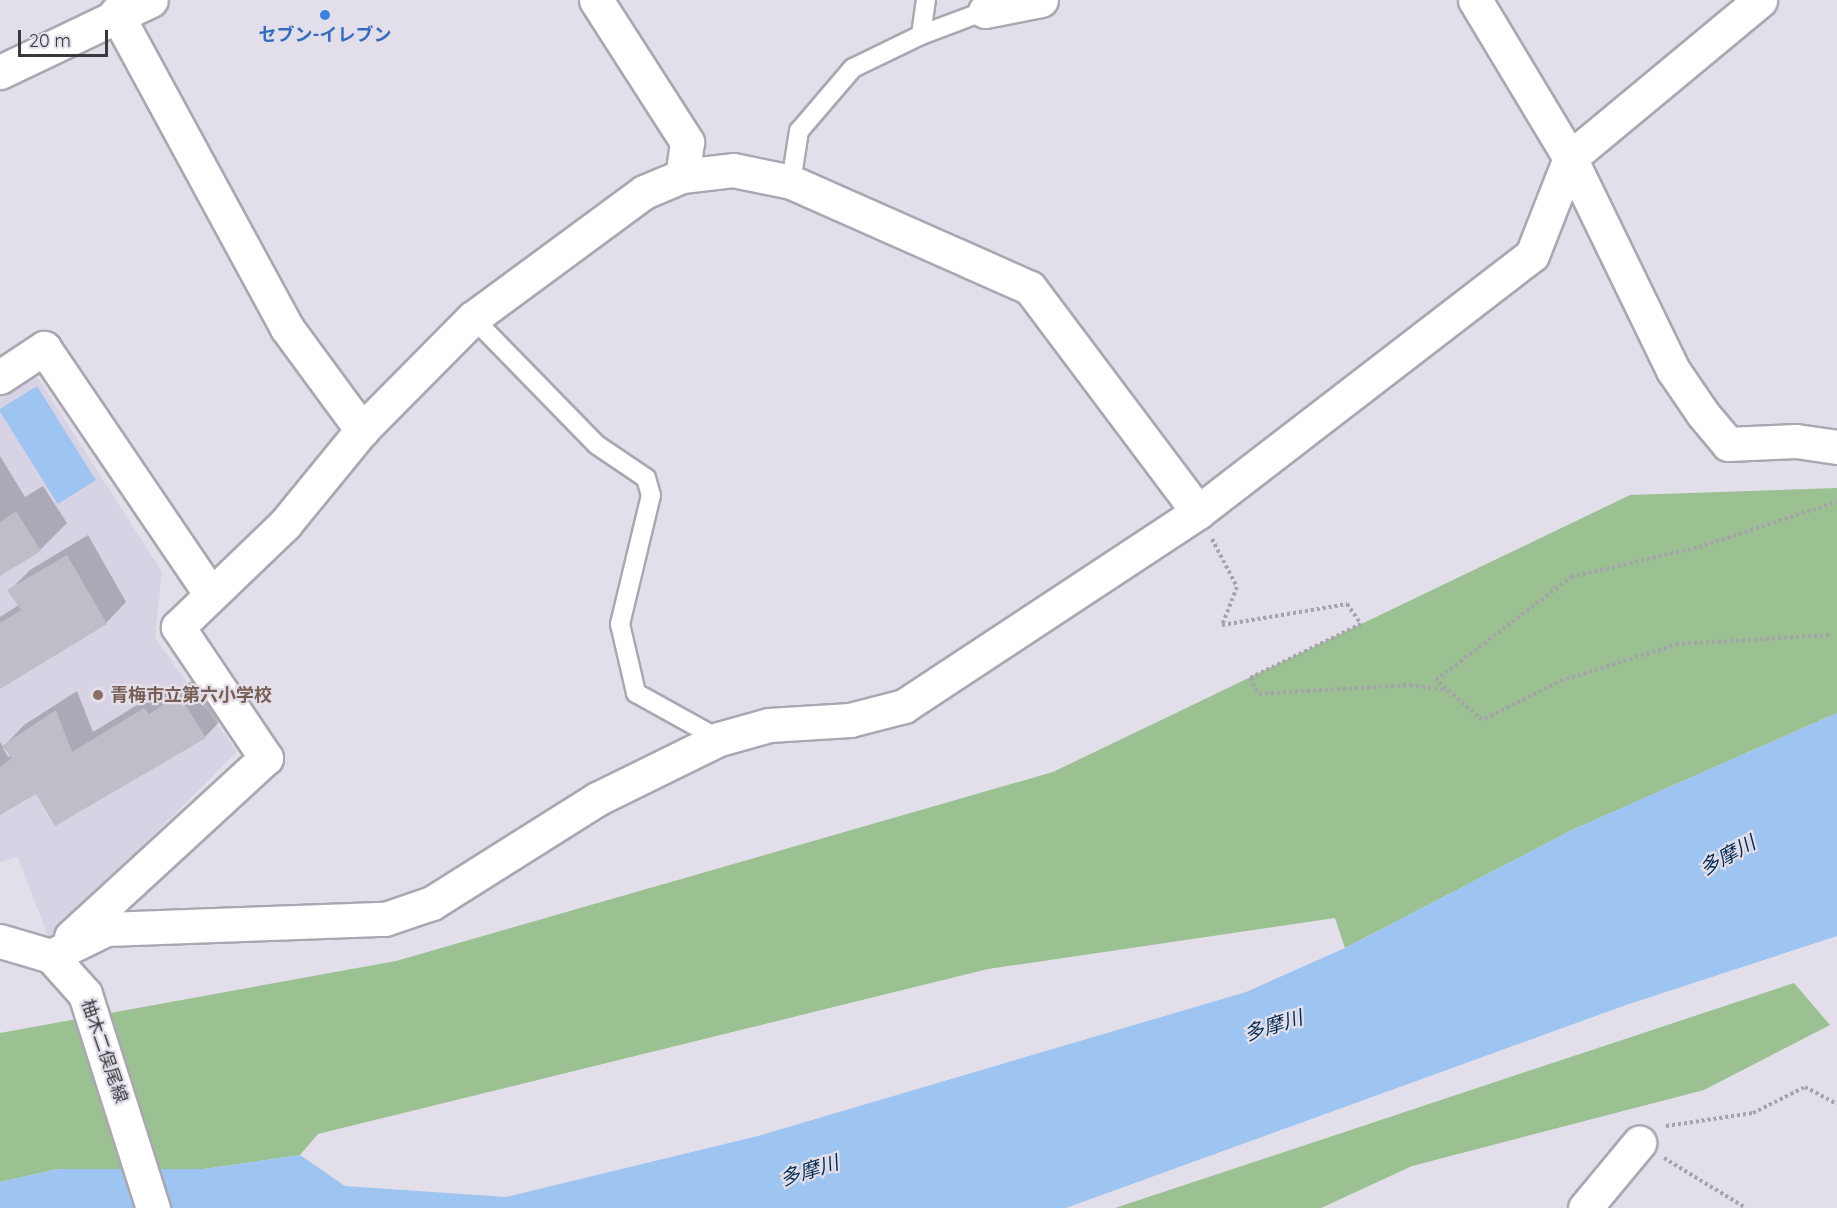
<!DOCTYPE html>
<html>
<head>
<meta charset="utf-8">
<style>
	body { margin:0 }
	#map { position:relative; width:1837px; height:1208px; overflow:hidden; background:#e3dfea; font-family:Quicksand,"Noto Sans JP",sans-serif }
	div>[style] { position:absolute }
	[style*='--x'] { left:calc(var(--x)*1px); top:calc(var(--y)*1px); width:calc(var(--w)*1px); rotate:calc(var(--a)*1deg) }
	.built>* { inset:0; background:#d7d2e4 }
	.forest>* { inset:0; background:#9bc091 }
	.water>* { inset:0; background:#9ec4f2; transform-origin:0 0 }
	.shadow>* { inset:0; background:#0003 }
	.building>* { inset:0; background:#c0bdc8 }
	.path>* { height:4px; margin-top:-2px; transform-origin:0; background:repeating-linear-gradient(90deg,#a6a3ab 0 3px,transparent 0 6px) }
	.roads { filter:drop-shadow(2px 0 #aaa7b2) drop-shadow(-2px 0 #aaa7b2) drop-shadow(0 2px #aaa7b2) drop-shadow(0 -2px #aaa7b2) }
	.service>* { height:18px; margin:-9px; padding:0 9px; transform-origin:9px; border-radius:9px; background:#fff }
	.minor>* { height:33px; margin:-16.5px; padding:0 16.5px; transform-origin:16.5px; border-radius:16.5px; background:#fff }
	.secondary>* { height:33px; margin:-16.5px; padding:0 16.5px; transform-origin:16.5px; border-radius:16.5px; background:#fff }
	.trunk>* { height:33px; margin:-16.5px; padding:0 16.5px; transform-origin:16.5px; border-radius:16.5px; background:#fff }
	.dots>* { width:16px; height:16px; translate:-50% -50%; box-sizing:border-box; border:3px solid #e3dfea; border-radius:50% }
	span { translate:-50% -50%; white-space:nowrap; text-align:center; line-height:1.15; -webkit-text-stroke:4.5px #e3dfea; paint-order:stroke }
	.shop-label { font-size:18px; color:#366cbe; font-weight:700 }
	.education-label { font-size:18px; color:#785e54; font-weight:700 }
	.left { translate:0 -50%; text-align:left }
	.street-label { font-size:18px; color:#39383c }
	.water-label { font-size:20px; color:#022a53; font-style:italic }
	.scale { position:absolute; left:18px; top:30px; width:90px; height:27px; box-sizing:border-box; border:3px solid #39383c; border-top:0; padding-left:8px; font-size:18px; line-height:21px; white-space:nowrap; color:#39383c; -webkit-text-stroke:4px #e3dfea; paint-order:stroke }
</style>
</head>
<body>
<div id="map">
	<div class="built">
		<div style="clip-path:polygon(31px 367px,162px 572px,155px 638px,237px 752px,49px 939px,18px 857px,0 862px,0 392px)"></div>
	</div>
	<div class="forest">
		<div style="clip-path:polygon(1837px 488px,1837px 713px,1572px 830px,1345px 948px,1335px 918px,988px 969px,318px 1134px,300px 1155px,204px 1169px,58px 1169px,0 1182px,0 1033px,396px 961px,1053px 772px,1630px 495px)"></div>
		<div style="clip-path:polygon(1794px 983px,1830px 1025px,1704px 1090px,1412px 1166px,1321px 1208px,1115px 1208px)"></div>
	</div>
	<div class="water">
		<div style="left:37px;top:386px;width:111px;height:45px;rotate:58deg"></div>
		<div style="clip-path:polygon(1837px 713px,1837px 936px,1626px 1005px,1066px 1208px,0 1208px,0 1182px,58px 1169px,204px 1169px,300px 1155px,345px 1186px,506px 1197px,758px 1136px,1246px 992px,1345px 948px,1572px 830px)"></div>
	</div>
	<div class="shadow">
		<div style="clip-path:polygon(0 456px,25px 497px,43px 486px,67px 523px,40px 550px,0 574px)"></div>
		<div style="clip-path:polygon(88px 535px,126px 602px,106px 623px,0 687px,0 617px,19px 605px,9px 591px,30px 570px)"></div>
		<div style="clip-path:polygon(evenodd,200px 676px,225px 716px,205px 737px,36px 792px,0 813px,0 742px,3px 747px,24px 725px,77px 691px,93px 732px,165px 688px,170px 694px,200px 676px,5px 747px,11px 755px,8px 757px,3px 748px,5px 747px)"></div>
	</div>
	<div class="building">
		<div style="clip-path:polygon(16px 511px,41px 551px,0 576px,0 522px)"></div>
		<div style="clip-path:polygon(67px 555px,107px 624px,0 689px,0 623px,21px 610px,7px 590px)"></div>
		<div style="clip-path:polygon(179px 695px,206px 738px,55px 826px,36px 794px,0 815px,0 767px,12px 758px,2px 746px,56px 710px,72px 752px,144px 708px,149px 714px)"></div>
	</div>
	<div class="path">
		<div style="--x:1212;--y:539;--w:54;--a:62.5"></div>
		<div style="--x:1237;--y:587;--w:41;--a:111.5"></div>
		<div style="--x:1222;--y:625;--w:127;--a:-9.5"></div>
		<div style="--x:1347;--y:604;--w:24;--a:55"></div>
		<div style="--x:1361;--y:624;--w:123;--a:154.1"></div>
		<div style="--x:1250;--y:678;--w:18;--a:61"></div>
		<div style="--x:1259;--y:694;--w:151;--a:-3.4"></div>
		<div style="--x:1410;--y:685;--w:37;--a:8"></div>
		<div style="--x:1829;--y:635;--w:151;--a:176.6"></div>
		<div style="--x:1678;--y:644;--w:121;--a:162.6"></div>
		<div style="--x:1563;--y:680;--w:90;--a:153.7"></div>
		<div style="--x:1482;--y:720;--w:61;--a:-139"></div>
		<div style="--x:1436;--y:680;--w:170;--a:-37.3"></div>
		<div style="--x:1571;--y:577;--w:131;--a:-13.2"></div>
		<div style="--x:1699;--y:547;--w:145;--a:-18.1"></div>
		<div style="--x:1666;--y:1126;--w:88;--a:-8.5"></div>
		<div style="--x:1753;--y:1113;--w:58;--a:-26.6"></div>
		<div style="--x:1805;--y:1087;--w:36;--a:28"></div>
		<div style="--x:1664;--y:1158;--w:96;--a:31.4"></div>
	</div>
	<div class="roads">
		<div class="service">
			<div style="--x:921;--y:35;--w:68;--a:-20.6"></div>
			<div style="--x:791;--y:182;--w:52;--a:-81.1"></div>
			<div style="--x:799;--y:131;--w:83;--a:-49.4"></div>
			<div style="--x:853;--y:68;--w:76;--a:-25.9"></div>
			<div style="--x:921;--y:35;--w:35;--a:-82"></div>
			<div style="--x:473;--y:318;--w:177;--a:45.7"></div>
			<div style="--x:597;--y:445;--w:59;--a:34"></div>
			<div style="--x:646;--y:478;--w:18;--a:74"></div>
			<div style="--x:651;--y:495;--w:133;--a:103.5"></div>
			<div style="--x:620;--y:624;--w:71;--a:76.9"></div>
			<div style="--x:636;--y:693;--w:95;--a:29"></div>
		</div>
		<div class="minor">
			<div style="--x:596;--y:0;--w:169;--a:57.3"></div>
			<div style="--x:687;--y:142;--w:34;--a:98"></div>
			<div style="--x:1475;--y:0;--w:184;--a:59"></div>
			<div style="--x:1570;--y:158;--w:236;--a:64.1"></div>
			<div style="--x:1673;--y:370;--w:53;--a:55.7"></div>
			<div style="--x:1703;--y:414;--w:39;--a:50"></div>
			<div style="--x:1728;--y:444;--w:68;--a:-2.5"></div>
			<div style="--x:1796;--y:441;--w:41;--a:8.3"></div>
			<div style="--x:985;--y:11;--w:57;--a:-11.1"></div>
			<div style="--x:116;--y:13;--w:358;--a:61.5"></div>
			<div style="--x:287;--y:328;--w:127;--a:53.7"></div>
			<div style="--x:0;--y:377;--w:53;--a:-33.4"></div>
			<div style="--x:44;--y:348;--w:298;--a:55.9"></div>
			<div style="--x:71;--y:937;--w:265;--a:-42.6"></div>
			<div style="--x:266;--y:758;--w:158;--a:-123.9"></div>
			<div style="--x:178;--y:627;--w:149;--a:-43.9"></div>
			<div style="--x:285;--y:524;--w:122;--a:-50.7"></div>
			<div style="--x:362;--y:430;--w:158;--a:-45.3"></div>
			<div style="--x:473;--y:318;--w:212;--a:-36.4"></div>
			<div style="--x:644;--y:192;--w:41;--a:-22.8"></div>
			<div style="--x:682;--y:176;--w:51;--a:-6.7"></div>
			<div style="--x:733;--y:170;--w:59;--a:11.7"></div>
			<div style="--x:791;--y:182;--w:261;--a:23.9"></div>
			<div style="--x:1030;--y:288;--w:280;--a:53.1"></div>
			<div style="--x:51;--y:956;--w:61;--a:-26.1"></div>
			<div style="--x:106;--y:929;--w:279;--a:-2.1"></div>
			<div style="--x:385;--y:919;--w:50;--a:-18.8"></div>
			<div style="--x:432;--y:903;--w:195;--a:-32.2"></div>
			<div style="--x:597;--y:799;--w:136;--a:-26.2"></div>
			<div style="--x:719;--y:739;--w:52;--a:-15.6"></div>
			<div style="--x:769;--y:725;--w:81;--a:-3.5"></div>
			<div style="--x:850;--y:720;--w:56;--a:-14.5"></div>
			<div style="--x:904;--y:706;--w:352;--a:-33.4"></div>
			<div style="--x:1198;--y:512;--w:421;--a:-37.6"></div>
			<div style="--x:1532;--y:255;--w:104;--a:-68.6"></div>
			<div style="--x:1570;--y:158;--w:247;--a:-39.7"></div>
			<div style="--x:1585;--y:1208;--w:85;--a:-50.3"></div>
		</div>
		<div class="secondary">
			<div style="--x:0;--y:941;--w:53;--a:16.4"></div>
			<div style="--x:51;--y:956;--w:51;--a:48.2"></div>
			<div style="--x:85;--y:994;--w:225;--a:72.4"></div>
		</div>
		<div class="trunk">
			<div style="--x:0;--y:72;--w:167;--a:-25.5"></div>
		</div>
	</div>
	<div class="dots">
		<div style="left:325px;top:15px;background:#3f7fe0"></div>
		<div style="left:98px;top:695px;background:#8d6e63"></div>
	</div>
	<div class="shop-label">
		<span style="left:325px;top:35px">セブン-イレブン</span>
	</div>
	<div class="education-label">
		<span class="left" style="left:110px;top:695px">青梅市立第六小学校</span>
	</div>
	<div class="street-label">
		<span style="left:104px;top:1051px;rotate:71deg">柚木二俣尾線</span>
	</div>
	<div class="water-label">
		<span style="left:1727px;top:855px;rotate:-29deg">多摩川</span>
		<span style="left:1273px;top:1025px;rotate:-17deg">多摩川</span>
		<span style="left:809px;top:1170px;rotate:-17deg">多摩川</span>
	</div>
	<div class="scale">20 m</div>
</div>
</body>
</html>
